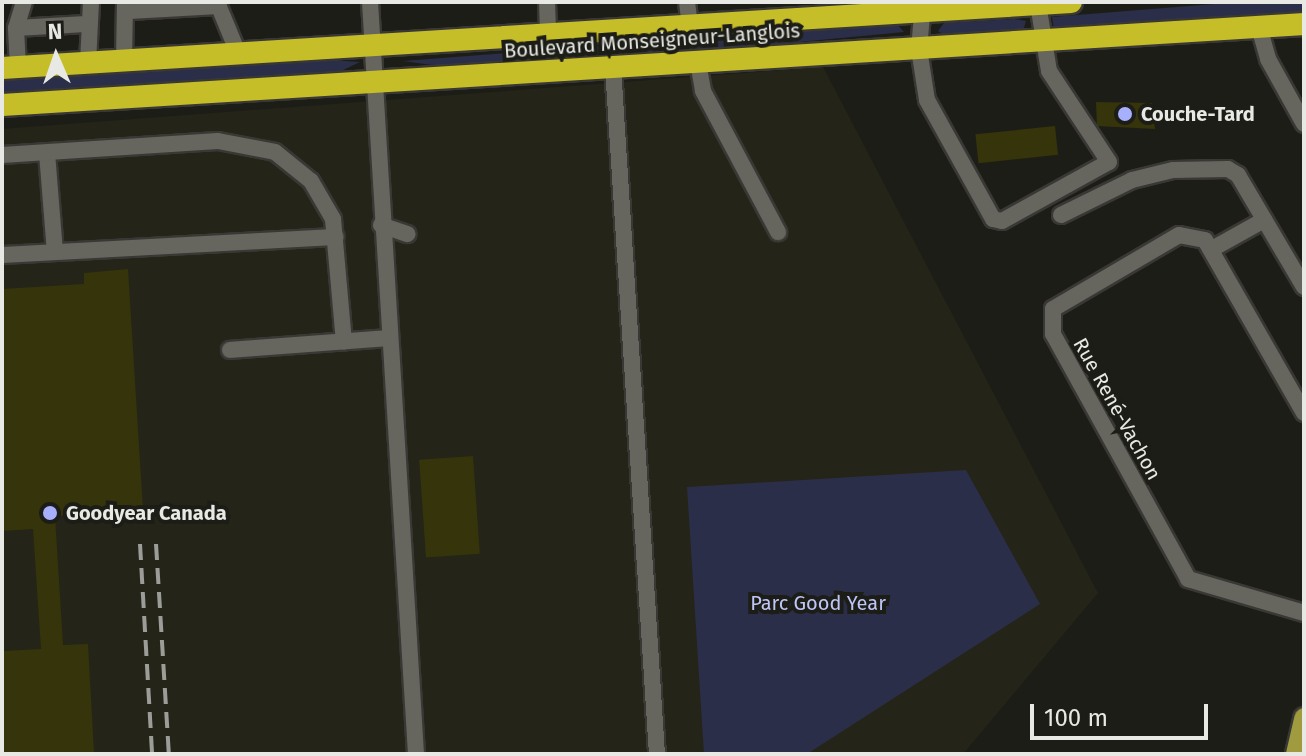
<!DOCTYPE html>
<html>
<head>
<meta charset="utf-8">
<style>
	body { margin:0 }
	#map { position:relative; width:1306px; height:756px; overflow:hidden; background:#1d1d17; font-family:"Fira Sans",sans-serif }
	div>[style] { position:absolute }
	[style*='--x'] { left:calc(var(--x)*1px); top:calc(var(--y)*1px); width:calc(var(--w)*1px); rotate:calc(var(--a)*1deg) }
	.built>* { inset:0; background:#242418 }
	.green>* { inset:0; background:#2b2e49 }
	.building>* { inset:0; background:#36340a; transform-origin:0 0 }
	.roads { filter:drop-shadow(2px 0 #393835) drop-shadow(-2px 0 #393835) drop-shadow(0 2px #393835) drop-shadow(0 -2px #393835) }
	.minor>* { height:16px; margin:-8px; padding:0 8px; transform-origin:8px; border-radius:8px; background:#66665e }
	.major>* { height:20px; margin:-10px; padding:0 10px; transform-origin:10px; border-radius:10px; background:#a09b3e }
	.highway>* { height:22px; margin:-11px; padding:0 11px; transform-origin:11px; border-radius:11px; background:#c6be28 }
	.rail>* { height:4px; margin-top:-2px; transform-origin:0; background:repeating-linear-gradient(90deg,#9c9c98 0 16px,transparent 0 24px) }
	.dots>* { width:22px; height:22px; translate:-50% -50%; box-sizing:border-box; border:4px solid #1d1d17; border-radius:50% }
	span { translate:-50% -50%; white-space:nowrap; text-align:center; line-height:1.15; -webkit-text-stroke:8px #1d1d17; paint-order:stroke }
	.street-label { font-size:20px; color:#e8e8e4 }
	.poi-label { font-size:20px; color:#e8e8e4; font-weight:700 }
	.left { translate:0 -50%; text-align:left }
	.park-label { font-size:20px; color:#bec5f8 }
	.frame { position:absolute; inset:0; border:4px solid #e8e8e4; pointer-events:none }
	.north { position:absolute; left:16px; top:16px; width:80px; height:80px; -webkit-text-stroke:6px #1d1d17; paint-order:stroke; rotate:358deg; font-size:22px; font-weight:700; line-height:32px; text-align:center; color:#e8e8e4 }
	.north::after { content:''; display:block; margin:auto; width:28px; height:36px; background:#e8e8e4; clip-path:polygon(50% 0,100% 100%,50% 72%,0 100%) }
	.scale { position:absolute; left:1030px; top:704px; width:178px; height:36px; box-sizing:border-box; border:4px solid #e8e8e4; border-top:0; padding-left:10px; font-size:24px; line-height:28px; white-space:nowrap; color:#e8e8e4; -webkit-text-stroke:6px #1d1d17; paint-order:stroke }
</style>
</head>
<body>
<div id="map">
	<div class="built">
		<div style="clip-path:polygon(823px 67px,1098px 593px,963px 754px,2px 754px,2px 129px)"></div>
	</div>
	<div class="green">
		<div style="clip-path:polygon(1239px 2px,1304px 2px,1304px 14px,1054px 29px,1052px 17px)"></div>
		<div style="clip-path:polygon(1014px 19px,1026px 21px,1023px 31px,948px 37px,938px 31px,944px 23px)"></div>
		<div style="clip-path:polygon(896px 23px,904px 32px,726px 49px,454px 68px,403px 61px)"></div>
		<div style="clip-path:polygon(317px 59px,360px 62px,341px 71px,2px 95px,2px 78px)"></div>
		<div style="clip-path:polygon(966px 470px,1040px 604px,807px 754px,704px 754px,687px 487px)"></div>
	</div>
	<div class="building">
		<div style="clip-path:polygon(1096px 102px,1152px 103px,1155px 129px,1097px 126px)"></div>
		<div style="left:1055px;top:126px;width:29px;height:80px;rotate:84deg"></div>
		<div style="clip-path:polygon(128px 269px,143px 510px,55px 516px,63px 645px,88px 644px,94px 753px,2px 754px,2px 651px,41px 649px,33px 529px,2px 531px,2px 289px,84px 284px,84px 273px)"></div>
		<div style="left:473px;top:456px;width:98px;height:54px;rotate:86deg"></div>
	</div>
	<div class="roads">
		<div class="minor">
			<div style="--x:217;--y:2;--w:55;--a:67.6"></div>
			<div style="--x:370;--y:2;--w:753;--a:86.5"></div>
			<div style="--x:547;--y:2;--w:33;--a:88"></div>
			<div style="--x:687;--y:2;--w:24;--a:83"></div>
			<div style="--x:923;--y:4;--w:45;--a:95.1"></div>
			<div style="--x:919;--y:49;--w:52;--a:81.1"></div>
			<div style="--x:927;--y:100;--w:136;--a:61"></div>
			<div style="--x:993;--y:219;--w:9;--a:13"></div>
			<div style="--x:1002;--y:221;--w:122;--a:-28.9"></div>
			<div style="--x:1109;--y:162;--w:109;--a:-123.4"></div>
			<div style="--x:1049;--y:71;--w:68;--a:-99.3"></div>
			<div style="--x:129;--y:11;--w:90;--a:-3.2"></div>
			<div style="--x:1259;--y:27;--w:33;--a:74"></div>
			<div style="--x:1268;--y:59;--w:74;--a:61"></div>
			<div style="--x:16;--y:28;--w:70;--a:-3.3"></div>
			<div style="--x:124;--y:60;--w:56;--a:-89"></div>
			<div style="--x:698;--y:62;--w:29;--a:80"></div>
			<div style="--x:703;--y:91;--w:160;--a:62"></div>
			<div style="--x:88;--y:63;--w:61;--a:-87.2"></div>
			<div style="--x:18;--y:67;--w:39;--a:-93"></div>
			<div style="--x:16;--y:28;--w:27;--a:-73"></div>
			<div style="--x:613;--y:67;--w:688;--a:86.34"></div>
			<div style="--x:47;--y:153;--w:99;--a:85.4"></div>
			<div style="--x:2;--y:155;--w:216;--a:-3.7"></div>
			<div style="--x:218;--y:141;--w:58;--a:10.9"></div>
			<div style="--x:275;--y:152;--w:46;--a:38.9"></div>
			<div style="--x:311;--y:181;--w:44;--a:59.9"></div>
			<div style="--x:333;--y:219;--w:123;--a:84.9"></div>
			<div style="--x:1061;--y:215;--w:79;--a:-26.2"></div>
			<div style="--x:1132;--y:180;--w:42;--a:-13.7"></div>
			<div style="--x:1173;--y:170;--w:55;--a:-1"></div>
			<div style="--x:1228;--y:169;--w:12;--a:31"></div>
			<div style="--x:1238;--y:175;--w:130;--a:59.5"></div>
			<div style="--x:381;--y:225;--w:28;--a:19"></div>
			<div style="--x:1212;--y:249;--w:60;--a:-29.1"></div>
			<div style="--x:2;--y:255;--w:334;--a:-3.1"></div>
			<div style="--x:230;--y:350;--w:158;--a:-4.3"></div>
			<div style="--x:1304;--y:413;--w:199;--a:-119.8"></div>
			<div style="--x:1205;--y:240;--w:26;--a:-169"></div>
			<div style="--x:1179;--y:235;--w:146;--a:149.6"></div>
			<div style="--x:1053;--y:309;--w:25;--a:90"></div>
			<div style="--x:1053;--y:334;--w:280;--a:61.1"></div>
			<div style="--x:1188;--y:579;--w:121;--a:16.3"></div>
		</div>
		<div class="major">
			<div style="--x:1296;--y:754;--w:37;--a:-77"></div>
		</div>
		<div class="highway">
			<div style="--x:2;--y:68;--w:1071;--a:-3.53"></div>
			<div style="--x:2;--y:105;--w:1305;--a:-3.56"></div>
		</div>
	</div>
	<div class="rail">
		<div style="--x:140;--y:544;--w:210;--a:86.7"></div>
		<div style="--x:156;--y:544;--w:210;--a:86.5"></div>
	</div>
	<div class="dots">
		<div style="left:1125px;top:114px;background:#a7b0fc"></div>
		<div style="left:50px;top:513px;background:#a7b0fc"></div>
	</div>
	<div class="street-label">
		<span style="left:652px;top:41px;rotate:-4deg">Boulevard Monseigneur-Langlois</span>
		<span style="left:1117px;top:409px;rotate:61deg">Rue René-Vachon</span>
	</div>
	<div class="poi-label">
		<span class="left" style="left:1141px;top:114px">Couche-Tard</span>
		<span class="left" style="left:66px;top:513px">Goodyear Canada</span>
	</div>
	<div class="park-label">
		<span style="left:818px;top:603px">Parc Good Year</span>
	</div>
	<div class="frame"></div>
	<div class="north">N</div>
	<div class="scale">100 m</div>
</div>
</body>
</html>
